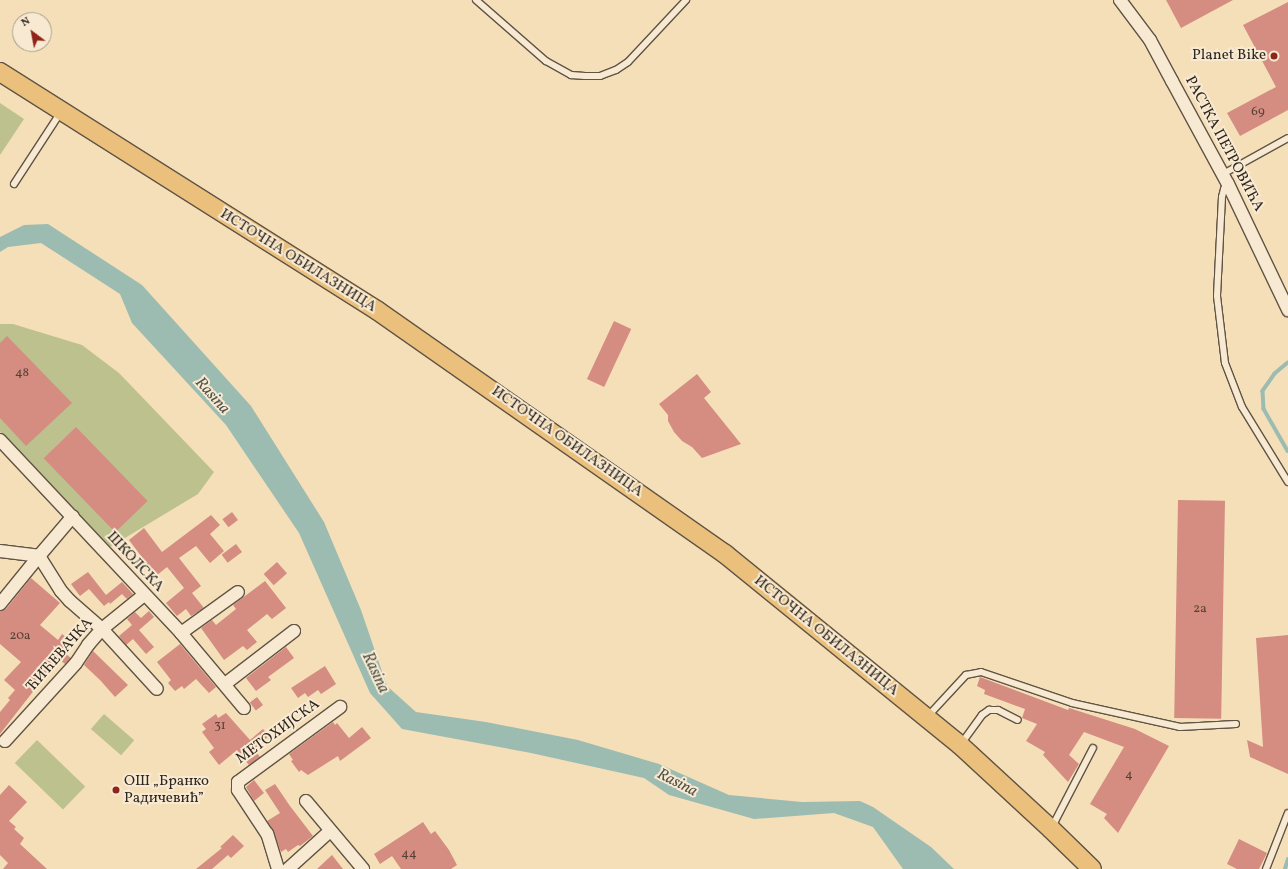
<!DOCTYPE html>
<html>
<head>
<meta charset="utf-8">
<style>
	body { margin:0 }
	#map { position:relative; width:1288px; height:869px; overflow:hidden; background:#f5dfb9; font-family:Vollkorn,serif }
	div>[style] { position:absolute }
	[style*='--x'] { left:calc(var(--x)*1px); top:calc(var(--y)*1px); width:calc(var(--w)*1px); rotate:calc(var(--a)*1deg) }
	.green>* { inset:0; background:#bdc18e; transform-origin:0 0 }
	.water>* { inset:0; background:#9cbcb1 }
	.stream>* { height:3.5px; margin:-1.75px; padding:0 1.75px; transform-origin:1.75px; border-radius:1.75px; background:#9cbcb1 }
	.building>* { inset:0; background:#d48d80; transform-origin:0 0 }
	.roads { filter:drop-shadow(1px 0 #605444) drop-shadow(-1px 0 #605444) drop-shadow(0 1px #605444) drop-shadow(0 -1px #605444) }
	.service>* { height:6px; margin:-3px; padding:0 3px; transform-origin:3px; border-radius:3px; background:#f8ead2 }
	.minor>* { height:12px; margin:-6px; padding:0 6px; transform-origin:6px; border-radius:6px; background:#f8ead2 }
	.primary>* { height:18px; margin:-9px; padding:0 9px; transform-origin:9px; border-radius:9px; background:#eac07c }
	.dots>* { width:11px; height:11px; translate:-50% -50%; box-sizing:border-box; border:2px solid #f8ead2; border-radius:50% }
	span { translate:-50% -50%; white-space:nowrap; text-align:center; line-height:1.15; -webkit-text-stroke:4px #f8ead2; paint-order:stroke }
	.number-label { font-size:13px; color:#584036 }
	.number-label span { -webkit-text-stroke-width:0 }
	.poi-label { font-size:15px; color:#2f261d }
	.right { translate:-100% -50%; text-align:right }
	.left { translate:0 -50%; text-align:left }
	.street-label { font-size:15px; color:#2f261d }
	.water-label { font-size:16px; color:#505349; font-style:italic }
	.north { position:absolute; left:12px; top:12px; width:40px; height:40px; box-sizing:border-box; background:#f8ead2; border:1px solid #a89c8a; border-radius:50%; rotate:328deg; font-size:11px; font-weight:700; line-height:16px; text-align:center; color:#2f261d }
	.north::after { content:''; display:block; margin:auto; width:14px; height:18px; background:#8f2418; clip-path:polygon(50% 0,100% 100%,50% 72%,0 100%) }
</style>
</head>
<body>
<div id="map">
	<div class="green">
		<div style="clip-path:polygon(0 103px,24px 119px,0 155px)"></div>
		<div style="clip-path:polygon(0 324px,13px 324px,82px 345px,119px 373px,214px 472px,198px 494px,110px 547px,0 432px)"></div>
		<div style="left:104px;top:714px;width:40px;height:20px;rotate:41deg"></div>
		<div style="left:37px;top:740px;width:67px;height:32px;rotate:44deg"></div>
	</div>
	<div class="water">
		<div style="clip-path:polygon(48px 224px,142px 285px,251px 406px,324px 522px,361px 610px,387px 686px,416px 712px,486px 722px,578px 740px,659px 764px,729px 795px,802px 802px,860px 801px,873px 807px,931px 847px,954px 869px,903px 869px,873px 827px,834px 813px,754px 819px,669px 795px,644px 778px,531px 753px,402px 729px,370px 693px,299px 533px,226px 425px,132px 323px,120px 294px,41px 243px,8px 247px,0 252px,0 237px,24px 225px)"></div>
	</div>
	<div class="stream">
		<div style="--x:1288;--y:363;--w:17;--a:140"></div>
		<div style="--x:1275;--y:374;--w:21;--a:125"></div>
		<div style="--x:1263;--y:391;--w:18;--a:87"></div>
		<div style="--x:1264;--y:409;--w:48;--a:60.3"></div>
		<div style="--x:1285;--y:869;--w:10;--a:-73"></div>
	</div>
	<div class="building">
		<div style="clip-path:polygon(1166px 0,1233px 0,1181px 28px)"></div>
		<div style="clip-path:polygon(1288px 2px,1288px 110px,1240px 136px,1227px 113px,1276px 87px,1243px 25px)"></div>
		<div style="left:614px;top:321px;width:19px;height:64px;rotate:25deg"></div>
		<div style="clip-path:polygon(7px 336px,72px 403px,26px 446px,0 418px,0 343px)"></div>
		<div style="clip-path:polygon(697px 374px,711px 392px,704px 398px,741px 444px,702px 458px,692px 447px,682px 441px,674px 432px,668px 421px,668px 415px,659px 404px)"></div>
		<div style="left:76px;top:427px;width:103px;height:45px;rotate:46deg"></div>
		<div style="left:1178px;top:500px;width:47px;height:218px;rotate:1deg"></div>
		<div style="left:232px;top:512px;width:10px;height:12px;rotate:53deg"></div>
		<div style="clip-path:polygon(211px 515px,220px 525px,210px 534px,224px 551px,210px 563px,196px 546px,179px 558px,201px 586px,192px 593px,204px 608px,191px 616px,186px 609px,177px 616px,166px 603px,184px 588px,167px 567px,156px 576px,129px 540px,144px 528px,162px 552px)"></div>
		<div style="left:236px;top:544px;width:10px;height:18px;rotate:53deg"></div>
		<div style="left:277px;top:562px;width:15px;height:18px;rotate:48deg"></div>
		<div style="clip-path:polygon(88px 572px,106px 595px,122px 582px,133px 594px,127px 599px,122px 594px,110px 604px,109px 602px,104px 606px,89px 589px,80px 596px,71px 584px)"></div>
		<div style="clip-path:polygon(31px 578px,60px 603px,40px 625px,58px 640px,62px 634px,70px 640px,62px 651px,71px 658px,65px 664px,60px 660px,54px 667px,53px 666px,0 734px,0 712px,10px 700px,8px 698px,15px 690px,4px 680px,21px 662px,0 644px,0 611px,6px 609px)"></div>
		<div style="clip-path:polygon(265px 581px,286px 608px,272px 619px,267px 614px,247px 630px,257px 642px,247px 650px,243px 646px,224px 660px,201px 628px,212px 620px,216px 625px,236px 609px,233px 605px)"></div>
		<div style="clip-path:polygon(149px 611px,154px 617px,139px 630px,154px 647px,146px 654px,133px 639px,126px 645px,119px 636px,132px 625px,127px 619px,135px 612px,141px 618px)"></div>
		<div style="clip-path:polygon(1288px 635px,1288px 774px,1250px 757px,1247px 740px,1263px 747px,1256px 638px)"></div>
		<div style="clip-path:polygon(180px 644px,216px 687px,209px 693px,196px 679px,184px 689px,182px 686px,175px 691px,168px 683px,171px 680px,157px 662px)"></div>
		<div style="clip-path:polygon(286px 647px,294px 658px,268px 677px,271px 680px,256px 691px,246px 678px)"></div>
		<div style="clip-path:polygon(93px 651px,128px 685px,115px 697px,100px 680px,84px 665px)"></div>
		<div style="clip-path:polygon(325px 666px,336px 684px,321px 694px,318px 690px,308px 697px,305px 693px,298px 698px,291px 688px)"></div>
		<div style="clip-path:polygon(980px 677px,1068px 710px,1069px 708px,1135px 729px,1169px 746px,1118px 833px,1104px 818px,1107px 814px,1090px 804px,1124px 747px,1084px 732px,1069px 755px,1079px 764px,1068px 782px,1043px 755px,1045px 752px,1026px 741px,1037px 724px,1022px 718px,1025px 709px,984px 694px,985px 690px,977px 686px)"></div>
		<div style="left:257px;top:697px;width:10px;height:9px;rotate:53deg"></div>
		<div style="clip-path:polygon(226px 713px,250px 740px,263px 729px,269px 736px,254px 749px,260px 757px,249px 765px,237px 750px,219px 765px,209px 752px,214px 748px,202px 732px,206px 729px,202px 724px,216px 714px,218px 718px)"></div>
		<div style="clip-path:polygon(333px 722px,335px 725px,337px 723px,349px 738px,362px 727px,371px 738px,340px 761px,338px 756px,308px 775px,301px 770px,299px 772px,291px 761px,293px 760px,289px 754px)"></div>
		<div style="clip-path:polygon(254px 780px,264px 793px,254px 801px,246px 787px)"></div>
		<div style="clip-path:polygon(275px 784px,290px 806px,313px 836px,300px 846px,298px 845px,288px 852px,286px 849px,281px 852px,280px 850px,274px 832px,267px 821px,280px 813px,265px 790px)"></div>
		<div style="clip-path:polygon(9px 785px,27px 802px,9px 821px,16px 827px,14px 829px,24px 838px,20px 844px,47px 869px,3px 869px,8px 863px,0 855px,0 795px)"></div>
		<div style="clip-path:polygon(423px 822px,431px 834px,435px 831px,449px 850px,457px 865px,451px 869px,401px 869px,392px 856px,380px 864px,374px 854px)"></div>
		<div style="clip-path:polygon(233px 835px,244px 846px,231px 858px,228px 855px,212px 869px,196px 869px,222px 848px,220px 847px)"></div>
		<div style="clip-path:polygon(1239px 839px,1267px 853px,1259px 869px,1237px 869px,1227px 864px)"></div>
		<div style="clip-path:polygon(332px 855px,343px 869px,317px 869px)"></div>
	</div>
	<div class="roads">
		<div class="service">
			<div style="--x:476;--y:0;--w:93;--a:41.1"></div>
			<div style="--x:546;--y:61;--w:29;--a:29"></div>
			<div style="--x:571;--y:75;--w:14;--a:4"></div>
			<div style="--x:585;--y:76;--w:15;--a:0"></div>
			<div style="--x:600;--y:76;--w:17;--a:-21"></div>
			<div style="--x:616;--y:70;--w:14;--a:-34"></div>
			<div style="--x:628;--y:62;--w:85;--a:-46.9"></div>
			<div style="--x:1223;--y:174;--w:74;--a:-29"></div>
			<div style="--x:14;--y:184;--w:86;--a:-56.9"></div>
			<div style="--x:1228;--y:184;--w:6;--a:129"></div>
			<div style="--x:1224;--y:189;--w:8;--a:104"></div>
			<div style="--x:1222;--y:197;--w:99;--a:92.9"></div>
			<div style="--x:1217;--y:296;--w:67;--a:83.2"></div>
			<div style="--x:1225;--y:363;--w:47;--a:68.9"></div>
			<div style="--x:1242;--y:407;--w:88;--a:58.5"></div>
			<div style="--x:928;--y:716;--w:56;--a:-47.2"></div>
			<div style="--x:966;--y:675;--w:15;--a:-11"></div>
			<div style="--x:981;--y:672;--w:96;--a:18.8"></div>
			<div style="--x:1072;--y:703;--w:111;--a:12.5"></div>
			<div style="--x:1180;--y:727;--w:56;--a:-3.1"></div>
			<div style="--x:961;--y:744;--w:36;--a:-54"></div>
			<div style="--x:982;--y:715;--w:9;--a:-36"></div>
			<div style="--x:989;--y:710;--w:9;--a:0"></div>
			<div style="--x:998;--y:710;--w:22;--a:27"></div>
			<div style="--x:1052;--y:827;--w:89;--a:-62.6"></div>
			<div style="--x:1266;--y:869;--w:60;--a:-68.6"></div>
		</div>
		<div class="minor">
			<div style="--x:1120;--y:0;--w:50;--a:53.1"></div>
			<div style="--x:1150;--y:40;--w:47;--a:61.8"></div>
			<div style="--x:1172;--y:81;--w:117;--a:61.5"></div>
			<div style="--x:1228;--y:184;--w:140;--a:64.5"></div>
			<div style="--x:0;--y:440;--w:265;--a:46.8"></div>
			<div style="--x:181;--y:633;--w:98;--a:50"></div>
			<div style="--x:0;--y:551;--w:39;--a:7"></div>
			<div style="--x:39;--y:556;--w:52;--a:-49.6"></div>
			<div style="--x:0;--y:604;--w:62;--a:-50.9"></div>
			<div style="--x:39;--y:556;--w:41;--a:57.8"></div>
			<div style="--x:61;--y:591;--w:13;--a:48"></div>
			<div style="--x:70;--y:601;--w:43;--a:41.2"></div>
			<div style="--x:102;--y:629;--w:81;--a:47.5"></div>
			<div style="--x:181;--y:633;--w:70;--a:-35.7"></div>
			<div style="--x:225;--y:684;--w:87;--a:-37.5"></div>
			<div style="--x:5;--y:741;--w:105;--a:-47.7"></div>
			<div style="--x:76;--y:663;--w:22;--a:-56"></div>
			<div style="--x:88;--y:645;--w:21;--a:-49"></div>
			<div style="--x:102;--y:629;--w:54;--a:-39"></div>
			<div style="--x:306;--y:801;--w:89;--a:50"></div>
			<div style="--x:278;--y:869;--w:37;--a:-107"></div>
			<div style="--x:267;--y:834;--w:53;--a:-123.4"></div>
			<div style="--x:238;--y:790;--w:8;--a:-90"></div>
			<div style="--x:238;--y:782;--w:127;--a:-36.3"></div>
			<div style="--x:288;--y:869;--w:57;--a:-42.1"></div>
		</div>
		<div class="primary">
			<div style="--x:0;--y:72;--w:447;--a:32.3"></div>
			<div style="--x:378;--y:311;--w:424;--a:35"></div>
			<div style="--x:725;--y:554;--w:303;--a:39.1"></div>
			<div style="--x:960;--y:745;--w:124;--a:42.7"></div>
			<div style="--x:1051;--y:829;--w:57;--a:44.3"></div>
		</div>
	</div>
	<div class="dots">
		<div style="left:1274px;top:56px;background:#8f2418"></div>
		<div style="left:116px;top:790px;background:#8f2418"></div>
	</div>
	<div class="number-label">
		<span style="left:1258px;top:112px">69</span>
		<span style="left:22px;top:373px">48</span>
		<span style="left:1200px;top:609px">2a</span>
		<span style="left:20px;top:636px">20a</span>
		<span style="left:220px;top:726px">31</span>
		<span style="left:1129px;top:775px">4</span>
		<span style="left:409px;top:854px">44</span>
	</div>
	<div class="poi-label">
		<span class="right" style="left:1266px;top:56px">Planet Bike</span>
		<span class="left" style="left:124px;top:790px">ОШ „Бранко<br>Радичевић”</span>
	</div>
	<div class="street-label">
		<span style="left:1224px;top:144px;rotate:62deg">РАСТКА ПЕТРОВИЋА</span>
		<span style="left:298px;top:261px;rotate:32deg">ИСТОЧНА ОБИЛАЗНИЦА</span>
		<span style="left:567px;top:442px;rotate:35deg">ИСТОЧНА ОБИЛАЗНИЦА</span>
		<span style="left:135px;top:562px;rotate:47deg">ШКОЛСКА</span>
		<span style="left:826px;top:636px;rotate:39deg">ИСТОЧНА ОБИЛАЗНИЦА</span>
		<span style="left:60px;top:655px;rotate:-49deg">ЋИЋЕВАЧКА</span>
		<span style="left:278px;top:732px;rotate:-36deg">МЕТОХИЈСКА</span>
	</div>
	<div class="water-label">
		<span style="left:212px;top:396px;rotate:48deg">Rasina</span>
		<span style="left:375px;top:673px;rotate:65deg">Rasina</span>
		<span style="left:677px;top:783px;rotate:27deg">Rasina</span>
	</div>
	<div class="north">N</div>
</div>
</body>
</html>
